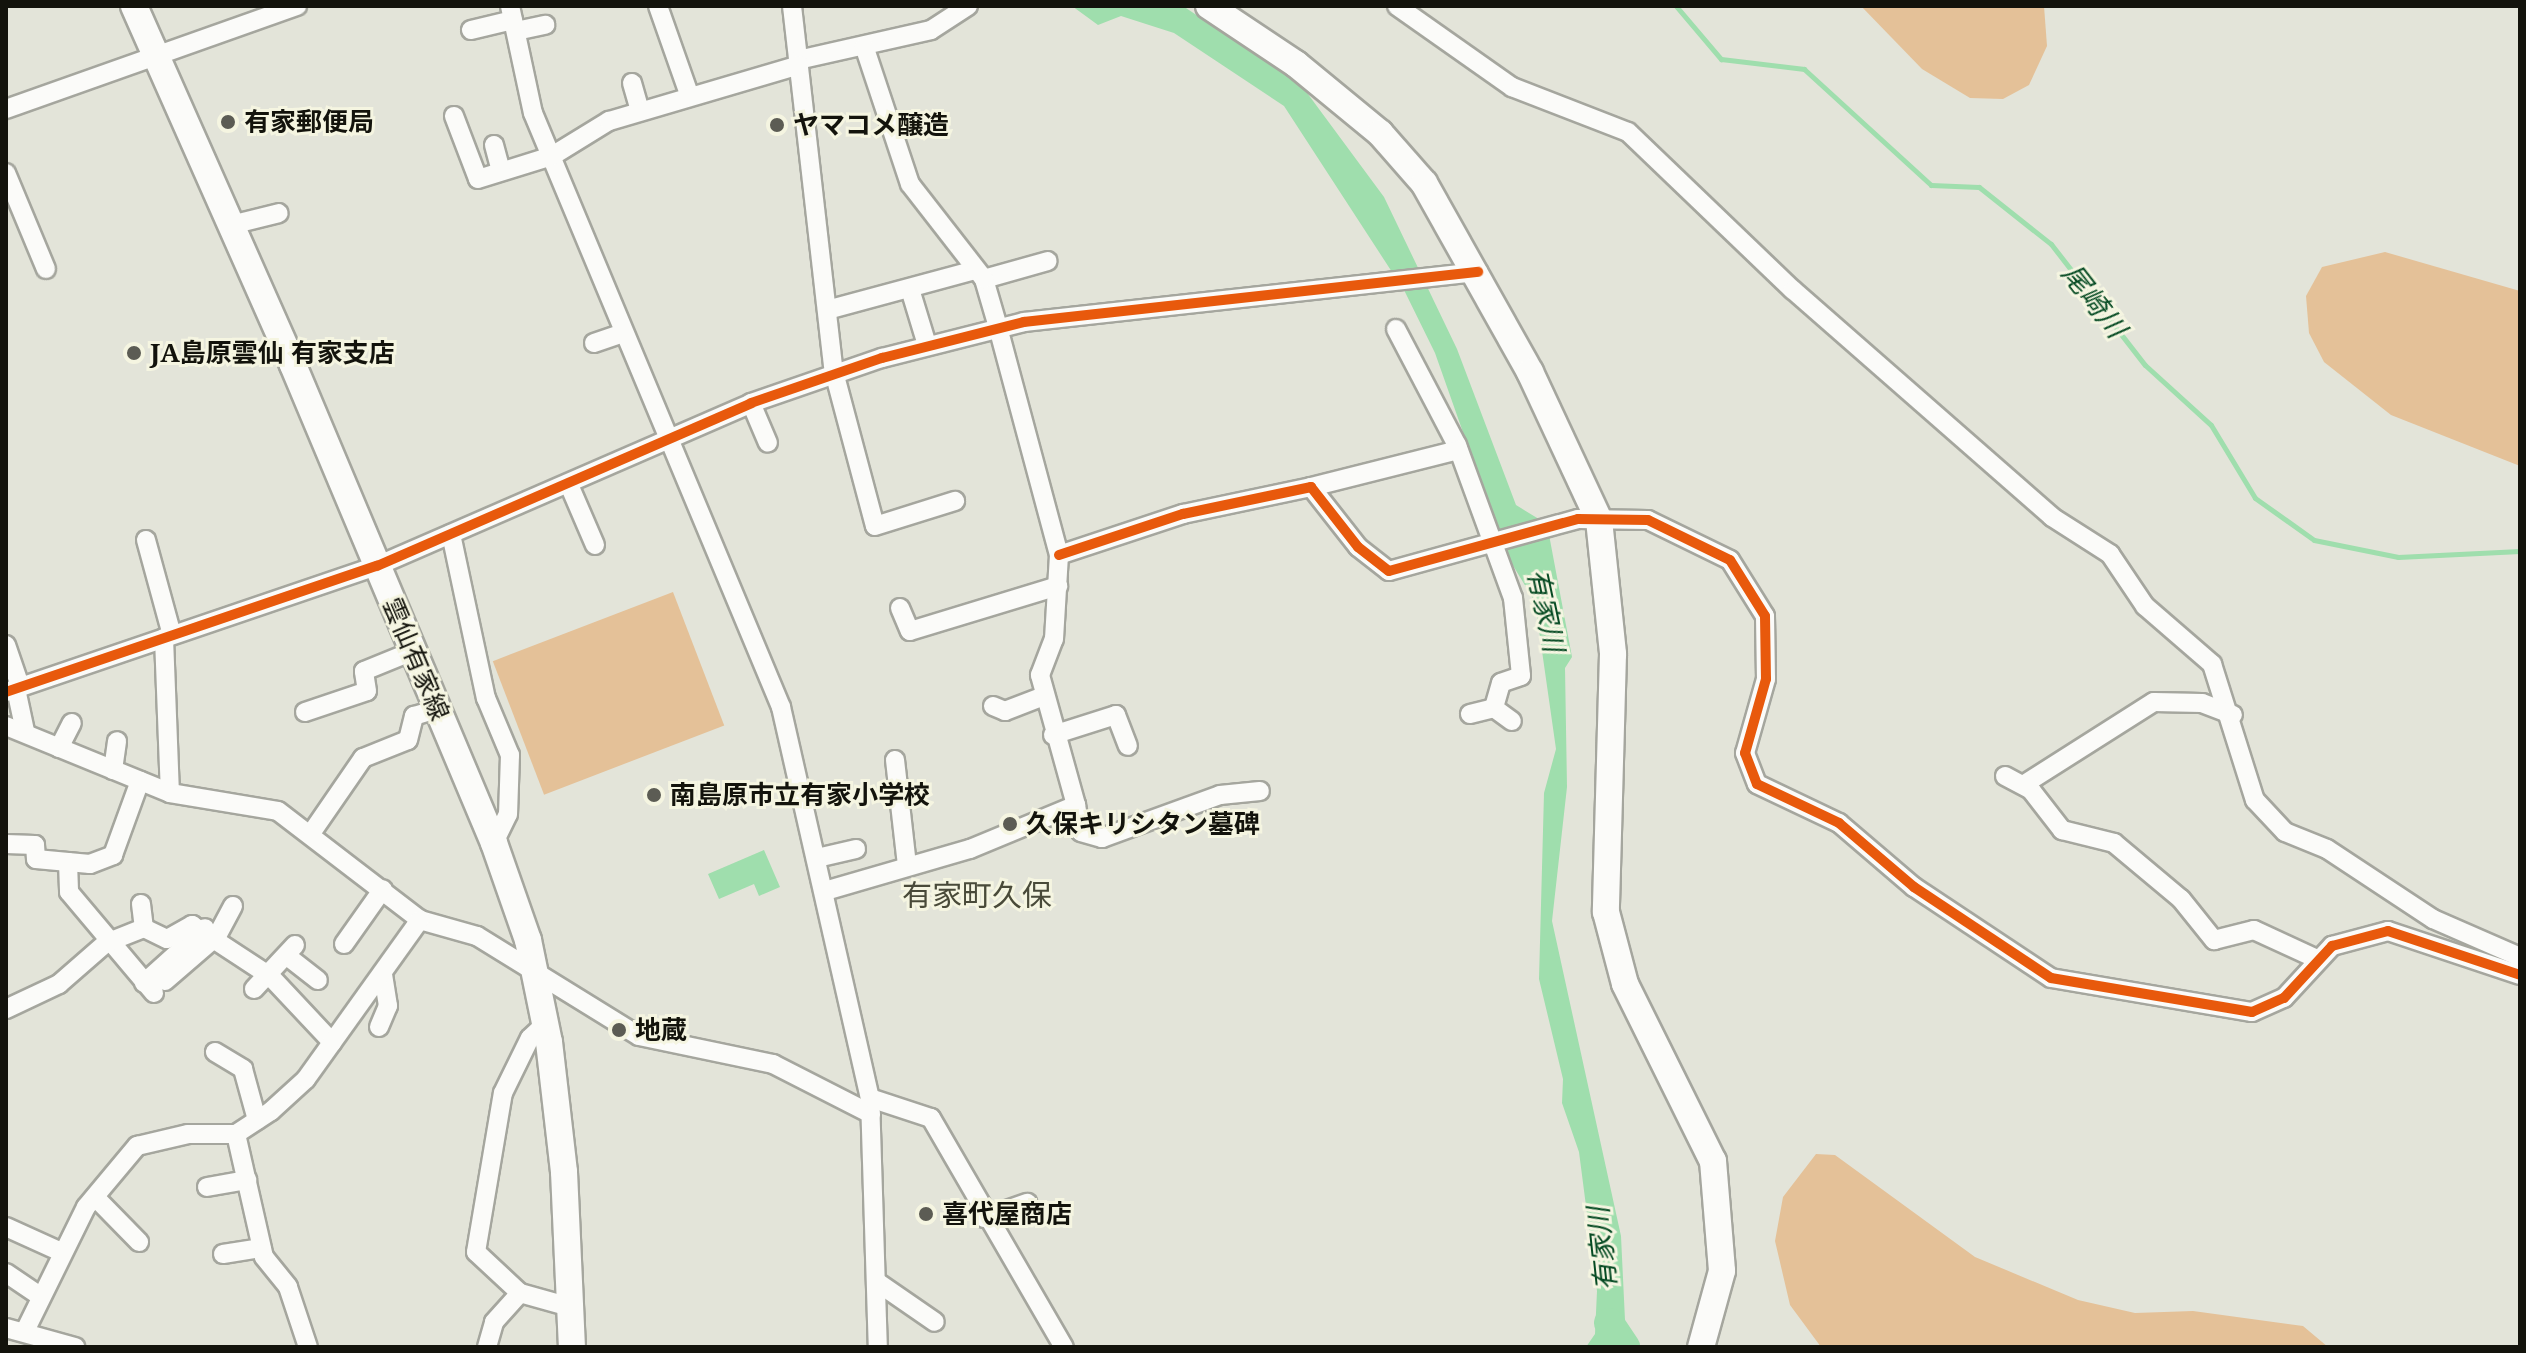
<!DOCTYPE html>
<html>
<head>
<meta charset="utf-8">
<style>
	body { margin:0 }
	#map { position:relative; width:2526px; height:1353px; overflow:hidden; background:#e3e4d9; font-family:"Noto Serif","Noto Sans JP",serif }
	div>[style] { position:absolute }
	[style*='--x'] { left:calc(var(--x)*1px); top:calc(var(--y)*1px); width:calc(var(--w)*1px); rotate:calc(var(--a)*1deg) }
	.green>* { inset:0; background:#e4c198; transform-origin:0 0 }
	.water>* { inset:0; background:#9fdead }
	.stream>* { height:5px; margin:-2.5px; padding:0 2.5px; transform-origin:2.5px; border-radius:2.5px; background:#9fdead }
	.river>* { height:30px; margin:-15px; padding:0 15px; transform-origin:15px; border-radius:15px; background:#9fdead }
	.roads { filter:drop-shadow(2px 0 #a5a69e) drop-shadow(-2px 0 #a5a69e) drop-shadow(0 2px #a5a69e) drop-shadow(0 -2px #a5a69e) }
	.street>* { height:18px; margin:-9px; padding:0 9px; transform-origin:9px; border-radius:9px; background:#fbfbf9 }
	.secondary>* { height:26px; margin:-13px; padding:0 13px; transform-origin:13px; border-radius:13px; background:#fbfbf9 }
	.cycleway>* { height:10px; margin:-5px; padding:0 5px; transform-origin:5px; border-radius:5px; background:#e8590c }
	.dots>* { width:22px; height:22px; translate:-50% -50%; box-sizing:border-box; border:4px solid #f5f5e1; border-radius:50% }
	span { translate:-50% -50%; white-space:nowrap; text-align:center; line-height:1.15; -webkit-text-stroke:6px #f5f5e1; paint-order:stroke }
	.poi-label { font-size:26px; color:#13130c; font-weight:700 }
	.left { translate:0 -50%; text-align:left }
	.street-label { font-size:26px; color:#13130c }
	.water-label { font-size:28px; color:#064b23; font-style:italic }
	.quarter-label { font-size:30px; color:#494a39 }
	.frame { position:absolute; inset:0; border:8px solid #13130c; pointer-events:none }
</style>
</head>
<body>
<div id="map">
	<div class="green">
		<div style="clip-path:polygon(1861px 6px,2044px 6px,2047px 46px,2029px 85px,2003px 99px,1970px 98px,1922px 69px)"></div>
		<div style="clip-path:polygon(2385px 252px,2520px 291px,2520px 466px,2391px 415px,2324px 362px,2309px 333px,2306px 296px,2322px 267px)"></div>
		<div style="left:673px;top:592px;width:143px;height:193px;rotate:69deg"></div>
		<div style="clip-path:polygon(1816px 1154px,1835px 1155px,1975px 1257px,2078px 1300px,2135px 1313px,2193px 1311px,2303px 1326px,2328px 1347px,1821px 1347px,1790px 1305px,1775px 1241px,1783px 1197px)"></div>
	</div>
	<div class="water">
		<div style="clip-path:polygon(1072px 6px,1183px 6px,1302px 86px,1384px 197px,1457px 349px,1516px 505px,1547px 524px,1572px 657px,1565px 668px,1567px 787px,1552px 921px,1621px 1236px,1625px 1320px,1617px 1347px,1586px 1347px,1595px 1334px,1597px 1291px,1579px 1152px,1562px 1103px,1563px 1079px,1539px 979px,1544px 793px,1556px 749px,1535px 602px,1506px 554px,1435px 353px,1405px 292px,1284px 106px,1174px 33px,1121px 16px,1098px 25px)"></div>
		<div style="clip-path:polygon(764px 850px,780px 887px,759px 896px,754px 884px,719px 899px,708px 874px)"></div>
	</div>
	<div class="stream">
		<div style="--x:1676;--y:6;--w:70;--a:49.7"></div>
		<div style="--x:1721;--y:59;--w:84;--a:6.9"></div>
		<div style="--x:1804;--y:69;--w:172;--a:42.4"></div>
		<div style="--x:1931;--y:185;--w:48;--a:2.4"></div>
		<div style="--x:1979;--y:187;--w:92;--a:38.4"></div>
		<div style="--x:2051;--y:244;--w:153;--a:52.2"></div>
		<div style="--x:2145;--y:365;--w:89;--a:42.3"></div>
		<div style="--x:2211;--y:425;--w:85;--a:58.9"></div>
		<div style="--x:2255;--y:498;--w:72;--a:35.4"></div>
		<div style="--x:2314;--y:540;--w:86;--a:11.4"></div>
		<div style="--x:2398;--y:557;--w:122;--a:-2.8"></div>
	</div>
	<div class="river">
		<div style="--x:1609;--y:1323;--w:29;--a:56"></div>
	</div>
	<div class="roads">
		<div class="street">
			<div style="--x:510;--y:6;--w:109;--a:77.9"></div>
			<div style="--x:533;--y:113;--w:644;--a:67.34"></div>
			<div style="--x:781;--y:707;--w:401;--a:77.2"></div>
			<div style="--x:870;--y:1098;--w:249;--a:88.2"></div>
			<div style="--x:658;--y:6;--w:93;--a:70.6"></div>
			<div style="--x:792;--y:6;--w:368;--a:83.5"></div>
			<div style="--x:834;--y:372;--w:159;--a:75.1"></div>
			<div style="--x:875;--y:526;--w:84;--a:-17.4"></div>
			<div style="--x:1397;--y:6;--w:141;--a:35.2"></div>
			<div style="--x:1512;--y:87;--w:124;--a:21.2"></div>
			<div style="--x:1628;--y:132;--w:228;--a:43.8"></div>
			<div style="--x:1793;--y:290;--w:344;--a:41.2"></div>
			<div style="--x:2052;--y:517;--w:69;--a:32.5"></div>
			<div style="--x:2110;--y:554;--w:63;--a:56.1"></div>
			<div style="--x:2145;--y:606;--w:89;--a:40.9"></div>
			<div style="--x:2212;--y:664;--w:143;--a:72.5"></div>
			<div style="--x:2255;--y:800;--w:44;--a:46.8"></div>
			<div style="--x:2285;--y:832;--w:45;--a:22"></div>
			<div style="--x:2327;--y:849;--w:127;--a:33.4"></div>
			<div style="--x:2433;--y:919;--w:95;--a:23.6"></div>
			<div style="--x:471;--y:30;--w:43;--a:-13.4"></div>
			<div style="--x:516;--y:31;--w:30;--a:-12"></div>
			<div style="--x:798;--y:60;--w:136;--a:-12.7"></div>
			<div style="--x:931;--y:30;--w:44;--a:-33"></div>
			<div style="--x:632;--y:83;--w:29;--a:74"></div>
			<div style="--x:6;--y:109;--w:309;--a:-19.5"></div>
			<div style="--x:454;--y:116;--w:67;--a:69.1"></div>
			<div style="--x:478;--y:179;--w:77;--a:-17.3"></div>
			<div style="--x:552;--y:156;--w:67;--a:-31.6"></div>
			<div style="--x:609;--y:121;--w:198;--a:-16.4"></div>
			<div style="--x:494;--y:145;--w:27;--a:75"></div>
			<div style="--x:6;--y:173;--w:104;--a:67.4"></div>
			<div style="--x:231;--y:225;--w:49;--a:-14"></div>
			<div style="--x:984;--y:279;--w:66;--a:-15.7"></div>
			<div style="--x:910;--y:289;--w:59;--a:73.1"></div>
			<div style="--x:827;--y:310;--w:153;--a:-15.1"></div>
			<div style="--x:1396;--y:329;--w:131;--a:62.3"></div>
			<div style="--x:1457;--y:445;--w:163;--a:69.9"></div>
			<div style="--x:1513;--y:598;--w:78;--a:84.1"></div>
			<div style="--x:1521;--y:676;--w:21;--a:161"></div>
			<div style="--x:1501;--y:683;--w:26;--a:106"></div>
			<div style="--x:1494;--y:708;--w:22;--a:36"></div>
			<div style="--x:594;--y:343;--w:31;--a:-19"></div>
			<div style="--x:751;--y:403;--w:43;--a:67"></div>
			<div style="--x:570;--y:487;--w:63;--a:66.7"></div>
			<div style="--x:1311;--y:487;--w:152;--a:-14.1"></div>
			<div style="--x:451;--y:534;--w:168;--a:78"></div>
			<div style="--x:486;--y:698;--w:62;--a:67.2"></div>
			<div style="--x:510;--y:755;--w:59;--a:91.9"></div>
			<div style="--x:508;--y:814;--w:32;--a:116"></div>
			<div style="--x:146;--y:540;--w:98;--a:74.7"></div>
			<div style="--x:1059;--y:555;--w:131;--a:-18.3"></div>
			<div style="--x:1183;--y:514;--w:131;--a:-11.9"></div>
			<div style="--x:1311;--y:487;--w:76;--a:51.9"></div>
			<div style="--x:1358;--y:547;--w:39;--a:38"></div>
			<div style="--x:1389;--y:571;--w:196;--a:-15.4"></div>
			<div style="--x:1578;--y:519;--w:70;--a:0.8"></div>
			<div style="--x:1648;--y:520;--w:91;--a:26"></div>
			<div style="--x:1730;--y:560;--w:66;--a:58"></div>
			<div style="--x:1765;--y:616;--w:63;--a:89.1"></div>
			<div style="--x:1766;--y:679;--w:77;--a:105.8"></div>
			<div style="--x:1745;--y:753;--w:33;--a:69"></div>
			<div style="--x:1757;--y:784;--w:91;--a:25.4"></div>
			<div style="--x:1839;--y:823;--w:99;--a:40.5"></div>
			<div style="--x:1914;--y:887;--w:164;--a:33.6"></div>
			<div style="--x:2051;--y:978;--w:204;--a:9.6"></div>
			<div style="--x:2252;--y:1012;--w:35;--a:-24"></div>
			<div style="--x:2284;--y:998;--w:71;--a:-47.3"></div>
			<div style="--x:2332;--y:946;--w:58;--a:-15"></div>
			<div style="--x:2388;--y:931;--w:139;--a:18.4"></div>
			<div style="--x:900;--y:608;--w:25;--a:67"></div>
			<div style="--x:910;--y:631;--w:155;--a:-16.9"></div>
			<div style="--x:164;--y:638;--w:155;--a:87.8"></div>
			<div style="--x:6;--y:645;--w:43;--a:71.1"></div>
			<div style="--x:16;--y:689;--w:43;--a:77.9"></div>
			<div style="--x:6;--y:692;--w:392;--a:-18.8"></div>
			<div style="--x:377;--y:566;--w:408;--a:-23.5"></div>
			<div style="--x:751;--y:403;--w:139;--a:-19"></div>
			<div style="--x:882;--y:358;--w:146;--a:-14.2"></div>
			<div style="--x:1024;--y:322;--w:457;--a:-6.3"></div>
			<div style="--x:993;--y:706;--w:13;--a:23"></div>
			<div style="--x:1005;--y:711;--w:42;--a:-21"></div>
			<div style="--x:305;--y:712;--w:65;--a:-18.7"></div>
			<div style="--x:367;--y:691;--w:20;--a:-99"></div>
			<div style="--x:364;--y:671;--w:53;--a:-22.2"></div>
			<div style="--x:1470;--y:714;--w:25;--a:-14"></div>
			<div style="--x:6;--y:726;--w:177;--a:22.2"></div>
			<div style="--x:170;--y:793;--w:109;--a:9.5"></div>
			<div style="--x:278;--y:811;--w:179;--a:37.5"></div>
			<div style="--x:420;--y:920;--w:59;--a:15.7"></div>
			<div style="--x:477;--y:936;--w:190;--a:31.7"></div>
			<div style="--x:639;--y:1036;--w:137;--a:11.8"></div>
			<div style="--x:773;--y:1064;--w:110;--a:27"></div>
			<div style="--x:1053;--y:735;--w:66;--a:-17.6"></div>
			<div style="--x:1116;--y:715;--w:33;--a:69"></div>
			<div style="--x:59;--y:748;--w:28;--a:-63"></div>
			<div style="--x:895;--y:760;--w:107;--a:83.5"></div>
			<div style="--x:113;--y:770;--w:29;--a:-82"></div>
			<div style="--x:2005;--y:776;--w:30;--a:28"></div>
			<div style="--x:2031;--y:790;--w:51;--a:52.2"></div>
			<div style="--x:2062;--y:830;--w:54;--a:14"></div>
			<div style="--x:2114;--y:843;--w:87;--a:39.9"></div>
			<div style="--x:2181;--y:899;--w:53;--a:51.2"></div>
			<div style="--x:2214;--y:940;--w:41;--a:-14"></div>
			<div style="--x:2254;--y:930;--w:69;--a:24.7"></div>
			<div style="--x:2023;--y:785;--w:155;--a:-32.4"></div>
			<div style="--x:2154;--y:702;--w:48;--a:1.2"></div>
			<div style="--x:2202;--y:703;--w:33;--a:21"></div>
			<div style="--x:1076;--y:805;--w:27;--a:80"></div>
			<div style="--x:1081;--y:832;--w:22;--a:16"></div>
			<div style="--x:1102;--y:838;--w:126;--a:-20"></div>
			<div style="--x:1220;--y:795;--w:40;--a:-5.7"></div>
			<div style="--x:312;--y:832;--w:90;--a:-55.4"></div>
			<div style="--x:363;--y:758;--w:48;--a:-21.8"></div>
			<div style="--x:408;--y:740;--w:25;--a:-76"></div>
			<div style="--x:414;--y:716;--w:24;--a:-17"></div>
			<div style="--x:6;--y:844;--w:29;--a:2"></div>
			<div style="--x:35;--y:845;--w:14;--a:86"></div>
			<div style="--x:36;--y:859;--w:54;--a:5.3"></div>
			<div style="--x:90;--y:864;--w:25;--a:-21"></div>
			<div style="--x:113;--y:855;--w:79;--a:-70"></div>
			<div style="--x:817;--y:858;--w:40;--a:-13"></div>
			<div style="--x:68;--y:862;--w:30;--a:88"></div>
			<div style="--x:69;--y:892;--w:132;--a:49.9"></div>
			<div style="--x:825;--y:891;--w:151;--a:-16.2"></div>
			<div style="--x:970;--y:849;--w:115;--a:-22.5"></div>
			<div style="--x:1076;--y:805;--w:135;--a:-105.5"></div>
			<div style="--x:1040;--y:675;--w:39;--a:-69"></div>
			<div style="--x:1054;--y:639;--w:84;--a:-86.6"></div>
			<div style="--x:1059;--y:555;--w:236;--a:-105"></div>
			<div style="--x:998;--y:327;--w:50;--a:-106.3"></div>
			<div style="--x:984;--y:279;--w:120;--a:-127.9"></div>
			<div style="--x:910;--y:184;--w:145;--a:-108.4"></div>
			<div style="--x:141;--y:904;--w:24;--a:83"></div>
			<div style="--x:344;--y:944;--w:67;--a:-54.7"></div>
			<div style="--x:287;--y:956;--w:39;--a:38"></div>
			<div style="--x:165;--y:981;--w:69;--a:-40.9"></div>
			<div style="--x:217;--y:936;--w:34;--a:-62"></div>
			<div style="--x:144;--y:983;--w:82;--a:-42"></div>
			<div style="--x:254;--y:989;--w:60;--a:-47"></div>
			<div style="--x:6;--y:1009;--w:59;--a:-25.3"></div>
			<div style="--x:59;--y:984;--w:62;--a:-41.1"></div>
			<div style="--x:106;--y:943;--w:41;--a:-21.5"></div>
			<div style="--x:144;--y:928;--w:25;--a:26"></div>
			<div style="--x:167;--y:939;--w:29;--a:-29"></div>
			<div style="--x:192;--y:925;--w:93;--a:33.2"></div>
			<div style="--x:270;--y:976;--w:91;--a:46.8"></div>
			<div style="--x:379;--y:1027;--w:23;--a:-67"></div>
			<div style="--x:388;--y:1006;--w:33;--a:-99"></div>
			<div style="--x:215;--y:1052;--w:33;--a:31"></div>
			<div style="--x:243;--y:1069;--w:53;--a:74.6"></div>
			<div style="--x:870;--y:1098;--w:64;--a:18.2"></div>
			<div style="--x:931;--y:1118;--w:265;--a:59.9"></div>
			<div style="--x:236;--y:1134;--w:126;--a:77.2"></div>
			<div style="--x:264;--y:1257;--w:38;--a:51"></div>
			<div style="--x:288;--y:1287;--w:63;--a:71.6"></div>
			<div style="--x:207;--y:1187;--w:41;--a:-9.9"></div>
			<div style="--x:95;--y:1197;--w:63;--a:45.6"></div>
			<div style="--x:984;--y:1218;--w:46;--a:-19.2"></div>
			<div style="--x:6;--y:1227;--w:60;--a:24.4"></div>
			<div style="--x:223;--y:1254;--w:39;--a:-9"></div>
			<div style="--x:6;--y:1273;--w:41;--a:34.1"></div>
			<div style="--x:877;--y:1282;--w:70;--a:34.6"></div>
			<div style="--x:520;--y:1293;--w:60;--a:-137"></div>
			<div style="--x:476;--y:1252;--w:161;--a:-80.4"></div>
			<div style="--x:503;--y:1093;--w:61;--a:-63.9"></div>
			<div style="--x:530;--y:1038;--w:22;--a:-43"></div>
			<div style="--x:6;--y:1328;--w:72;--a:15.4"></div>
			<div style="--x:26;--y:1329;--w:136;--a:-63.8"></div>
			<div style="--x:86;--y:1207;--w:80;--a:-50.1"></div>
			<div style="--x:137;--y:1146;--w:52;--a:-13.2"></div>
			<div style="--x:188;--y:1134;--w:48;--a:0"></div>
			<div style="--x:236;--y:1134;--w:42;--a:-33.3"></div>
			<div style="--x:271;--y:1111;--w:47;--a:-42.4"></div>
			<div style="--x:306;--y:1079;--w:196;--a:-54.4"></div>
			<div style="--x:487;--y:1347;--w:26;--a:-74"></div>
			<div style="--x:494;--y:1322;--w:39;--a:-48"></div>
			<div style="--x:520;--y:1293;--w:52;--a:15.6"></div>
		</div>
		<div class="secondary">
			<div style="--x:134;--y:6;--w:393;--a:66.1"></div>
			<div style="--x:293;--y:365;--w:519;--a:67.19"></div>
			<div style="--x:494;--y:843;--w:103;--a:70.7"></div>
			<div style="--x:528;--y:940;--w:104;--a:78.4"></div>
			<div style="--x:549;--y:1042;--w:131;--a:83.4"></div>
			<div style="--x:564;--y:1172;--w:175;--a:87.4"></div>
			<div style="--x:1209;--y:6;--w:105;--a:33.7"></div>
			<div style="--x:1296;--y:64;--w:109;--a:39.4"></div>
			<div style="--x:1380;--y:133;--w:67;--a:48.7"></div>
			<div style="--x:1424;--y:183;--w:217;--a:60.7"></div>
			<div style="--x:1530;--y:372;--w:163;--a:65"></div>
			<div style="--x:1599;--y:520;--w:135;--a:84"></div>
			<div style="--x:1613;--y:654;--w:258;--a:91.6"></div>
			<div style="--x:1606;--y:912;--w:74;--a:75.2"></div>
			<div style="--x:1625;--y:984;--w:198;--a:63.6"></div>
			<div style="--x:1713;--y:1161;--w:110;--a:85.3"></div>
			<div style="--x:1722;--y:1271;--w:79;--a:105.4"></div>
		</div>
	</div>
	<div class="cycleway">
		<div style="--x:1059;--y:555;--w:131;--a:-18.3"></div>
		<div style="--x:1183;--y:514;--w:131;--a:-11.9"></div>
		<div style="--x:1311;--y:487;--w:76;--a:51.9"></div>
		<div style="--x:1358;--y:547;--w:39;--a:38"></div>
		<div style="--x:1389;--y:571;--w:196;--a:-15.4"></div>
		<div style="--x:1578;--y:519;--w:70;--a:0.8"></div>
		<div style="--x:1648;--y:520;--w:91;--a:26"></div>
		<div style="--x:1730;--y:560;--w:66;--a:58"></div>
		<div style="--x:1765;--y:616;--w:63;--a:89.1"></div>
		<div style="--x:1766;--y:679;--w:77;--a:105.8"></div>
		<div style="--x:1745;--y:753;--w:33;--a:69"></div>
		<div style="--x:1757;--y:784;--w:91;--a:25.4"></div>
		<div style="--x:1839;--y:823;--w:99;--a:40.5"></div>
		<div style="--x:1914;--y:887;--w:164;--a:33.6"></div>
		<div style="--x:2051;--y:978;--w:204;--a:9.6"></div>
		<div style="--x:2252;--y:1012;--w:35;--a:-24"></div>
		<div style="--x:2284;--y:998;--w:71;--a:-47.3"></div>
		<div style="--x:2332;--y:946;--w:58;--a:-15"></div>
		<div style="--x:2388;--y:931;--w:139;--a:18.4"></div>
		<div style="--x:6;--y:692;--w:392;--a:-18.8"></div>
		<div style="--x:377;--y:566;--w:408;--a:-23.5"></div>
		<div style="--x:751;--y:403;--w:139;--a:-19"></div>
		<div style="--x:882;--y:358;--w:146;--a:-14.2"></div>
		<div style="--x:1024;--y:322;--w:457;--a:-6.3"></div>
	</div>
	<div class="dots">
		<div style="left:228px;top:122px;background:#5c5c54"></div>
		<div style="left:777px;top:125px;background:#5c5c54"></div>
		<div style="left:134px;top:353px;background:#5c5c54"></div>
		<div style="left:654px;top:795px;background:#5c5c54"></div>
		<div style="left:1010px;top:824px;background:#5c5c54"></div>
		<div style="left:619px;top:1030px;background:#5c5c54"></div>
		<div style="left:926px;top:1214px;background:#5c5c54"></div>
	</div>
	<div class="poi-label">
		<span class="left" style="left:244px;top:122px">有家郵便局</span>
		<span class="left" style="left:793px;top:125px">ヤマコメ醸造</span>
		<span class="left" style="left:150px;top:353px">JA島原雲仙 有家支店</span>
		<span class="left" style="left:670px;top:795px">南島原市立有家小学校</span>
		<span class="left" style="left:1026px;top:824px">久保キリシタン墓碑</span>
		<span class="left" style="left:635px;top:1030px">地蔵</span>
		<span class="left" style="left:942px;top:1214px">喜代屋商店</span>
	</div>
	<div class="street-label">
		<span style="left:416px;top:659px;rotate:67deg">雲仙有家線</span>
	</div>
	<div class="water-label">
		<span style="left:2095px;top:300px;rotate:52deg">尾崎川</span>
		<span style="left:1547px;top:610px;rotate:78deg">有家川</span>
		<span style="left:1601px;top:1249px;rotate:-96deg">有家川</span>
	</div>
	<div class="quarter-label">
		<span style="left:977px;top:895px">有家町久保</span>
	</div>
	<div class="frame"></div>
</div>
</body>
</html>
